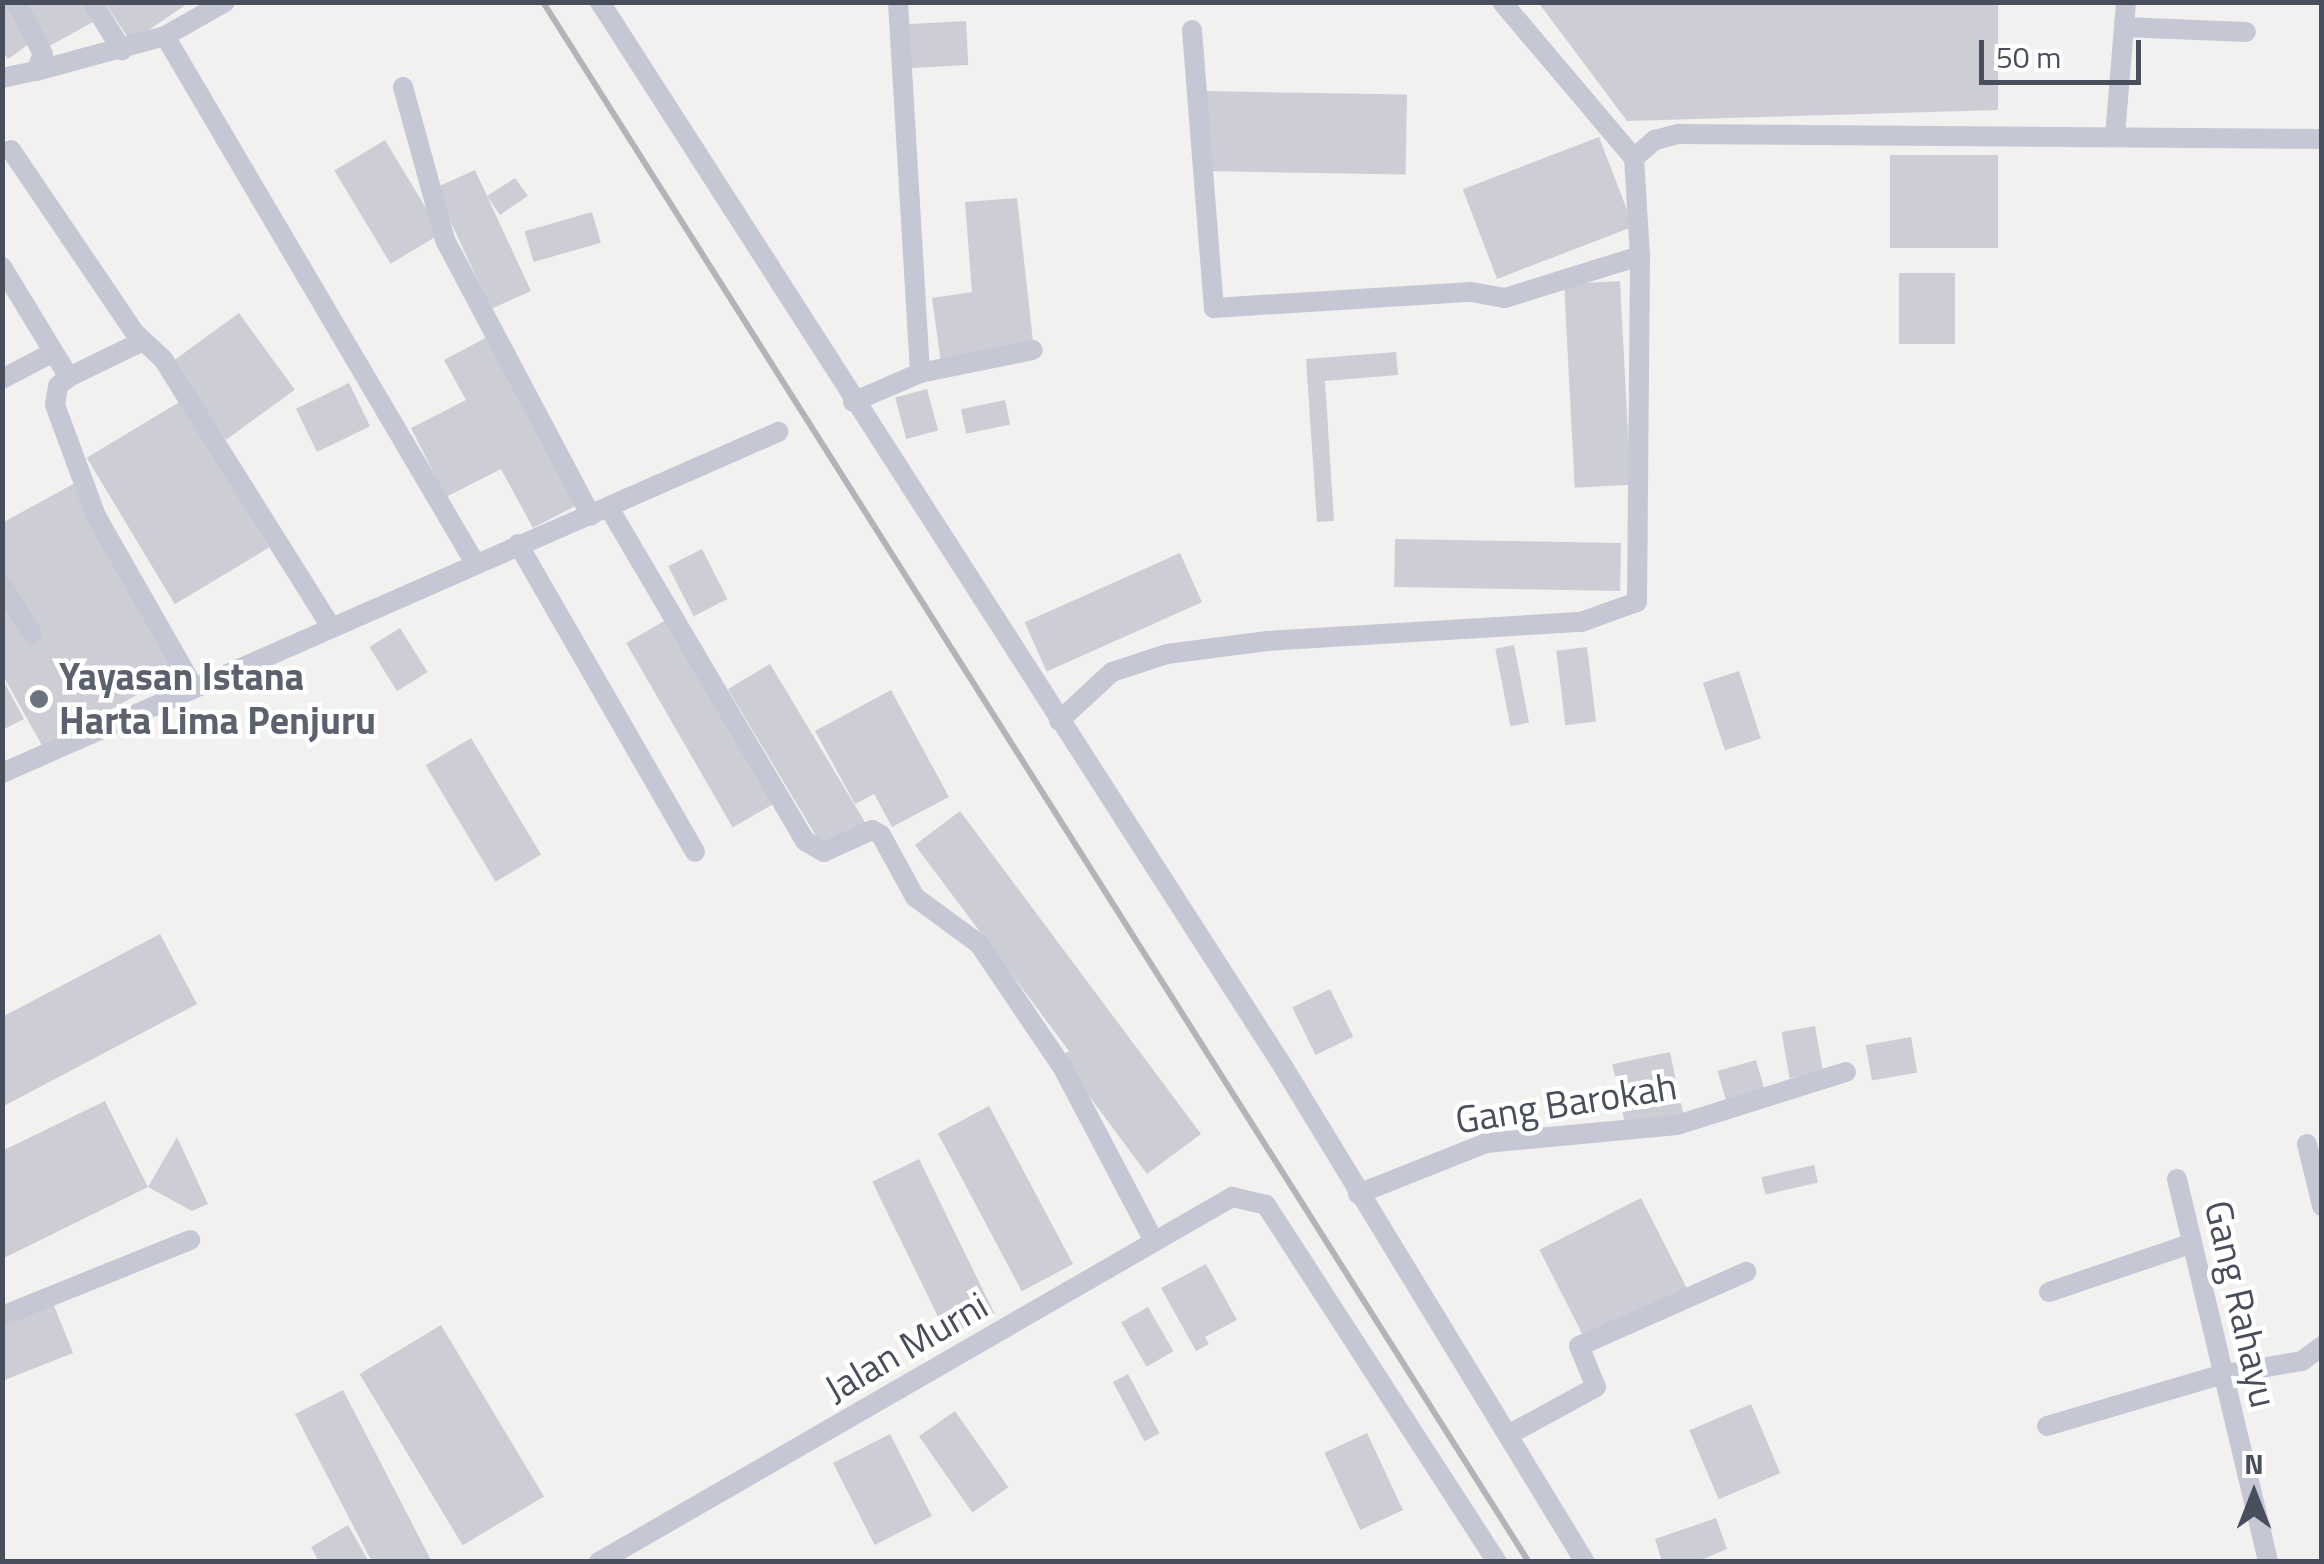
<!DOCTYPE html>
<html>
<head>
<meta charset="utf-8">
<style>
	body { margin:0 }
	#map { position:relative; width:2324px; height:1564px; overflow:hidden; background:#f2f1f0; font-family:"Titillium Web",sans-serif }
	div>[style] { position:absolute }
	[style*='--x'] { left:calc(var(--x)*1px); top:calc(var(--y)*1px); width:calc(var(--w)*1px); rotate:calc(var(--a)*1deg) }
	.building>* { inset:0; background:#cdced5; transform-origin:0 0 }
	.minor>* { height:20px; margin:-10px; padding:0 10px; transform-origin:10px; border-radius:10px; background:#c5c8d4 }
	.rail>* { height:6px; margin:-3px; padding:0 3px; transform-origin:3px; border-radius:3px; background:#b3b3ba }
	.dots>* { width:28px; height:28px; translate:-50% -50%; box-sizing:border-box; border:5px solid #fff; border-radius:50% }
	span { translate:-50% -50%; white-space:nowrap; text-align:center; line-height:1.15; -webkit-text-stroke:9px #fff; paint-order:stroke }
	.worship-label { font-size:38px; color:#5b616d; font-weight:700 }
	.left { translate:0 -50%; text-align:left }
	.street-label { font-size:38px; color:#494e5c }
	.frame { position:absolute; inset:0; border:5px solid #494e5c; pointer-events:none }
	.north { position:absolute; left:2204px; top:1444px; width:100px; height:100px; -webkit-text-stroke:8px #fff; paint-order:stroke; rotate:0deg; font-size:28px; font-weight:700; line-height:40px; text-align:center; color:#494e5c }
	.north::after { content:''; display:block; margin:auto; width:35px; height:45px; background:#494e5c; clip-path:polygon(50% 0,100% 100%,50% 72%,0 100%) }
	.scale { position:absolute; left:1979px; top:40px; width:162px; height:45px; box-sizing:border-box; border:5px solid #494e5c; border-top:0; padding-left:12px; font-size:30px; line-height:35px; white-space:nowrap; color:#494e5c; -webkit-text-stroke:8px #fff; paint-order:stroke }
</style>
</head>
<body>
<div id="map">
	<div class="building">
		<div style="clip-path:polygon(2px 2px,10px 2px,36px 39px,8px 59px,2px 51px)"></div>
		<div style="clip-path:polygon(18px 2px,82px 2px,93px 22px,44px 49px)"></div>
		<div style="clip-path:polygon(104px 2px,190px 2px,131px 42px)"></div>
		<div style="clip-path:polygon(1538px 2px,1998px 2px,1998px 110px,1627px 121px)"></div>
		<div style="left:966px;top:21px;width:44px;height:66px;rotate:87deg"></div>
		<div style="left:1205px;top:91px;width:202px;height:80px;rotate:1deg"></div>
		<div style="left:1599px;top:137px;width:96px;height:146px;rotate:69deg"></div>
		<div style="left:385px;top:140px;width:109px;height:59px;rotate:59deg"></div>
		<div style="left:1890px;top:155px;width:108px;height:93px"></div>
		<div style="clip-path:polygon(475px 170px,487px 196px,515px 178px,528px 196px,500px 215px,487px 196px,531px 291px,491px 309px,435px 188px)"></div>
		<div style="clip-path:polygon(1017px 198px,1034px 350px,941px 363px,932px 298px,972px 292px,965px 202px)"></div>
		<div style="left:592px;top:212px;width:32px;height:70px;rotate:74deg"></div>
		<div style="left:1899px;top:273px;width:56px;height:71px"></div>
		<div style="left:1620px;top:281px;width:204px;height:56px;rotate:87deg"></div>
		<div style="left:239px;top:313px;width:95px;height:85px;rotate:54deg"></div>
		<div style="clip-path:polygon(489px 336px,579px 504px,533px 528px,501px 469px,446px 497px,411px 428px,466px 400px,444px 360px)"></div>
		<div style="clip-path:polygon(1396px 352px,1398px 375px,1325px 381px,1334px 521px,1317px 522px,1306px 359px)"></div>
		<div style="left:349px;top:383px;width:48px;height:59px;rotate:64deg"></div>
		<div style="left:927px;top:389px;width:43px;height:33px;rotate:75deg"></div>
		<div style="left:1005px;top:400px;width:25px;height:45px;rotate:78deg"></div>
		<div style="left:181px;top:401px;width:171px;height:110px;rotate:59deg"></div>
		<div style="clip-path:polygon(75px 483px,180px 671px,43px 747px,2px 674px,2px 590px,39px 639px,2px 574px,2px 523px)"></div>
		<div style="left:1395px;top:539px;width:226px;height:48px;rotate:1deg"></div>
		<div style="left:702px;top:549px;width:56px;height:38px;rotate:63deg"></div>
		<div style="left:1180px;top:553px;width:54px;height:170px;rotate:66deg"></div>
		<div style="left:666px;top:620px;width:213px;height:46px;rotate:60deg"></div>
		<div style="left:400px;top:628px;width:52px;height:36px;rotate:58deg"></div>
		<div style="left:1514px;top:645px;width:79px;height:19px;rotate:79deg"></div>
		<div style="left:1587px;top:647px;width:75px;height:31px;rotate:83deg"></div>
		<div style="left:770px;top:664px;width:188px;height:49px;rotate:59deg"></div>
		<div style="left:1739px;top:671px;width:71px;height:38px;rotate:72deg"></div>
		<div style="clip-path:polygon(2px 678px,24px 719px,2px 730px)"></div>
		<div style="clip-path:polygon(891px 690px,949px 797px,892px 827px,874px 794px,855px 804px,815px 731px)"></div>
		<div style="left:471px;top:738px;width:136px;height:53px;rotate:59deg"></div>
		<div style="clip-path:polygon(960px 811px,1201px 1134px,1147px 1174px,1060px 1057px,1069px 1051px,915px 845px)"></div>
		<div style="clip-path:polygon(160px 934px,197px 1004px,2px 1107px,2px 1017px)"></div>
		<div style="left:1330px;top:989px;width:53px;height:42px;rotate:64deg"></div>
		<div style="left:1815px;top:1026px;width:47px;height:34px;rotate:80deg"></div>
		<div style="left:1911px;top:1037px;width:36px;height:46px;rotate:80deg"></div>
		<div style="left:1670px;top:1052px;width:68px;height:59px;rotate:78deg"></div>
		<div style="left:1756px;top:1060px;width:33px;height:40px;rotate:74deg"></div>
		<div style="clip-path:polygon(105px 1101px,148px 1187px,2px 1259px,2px 1151px)"></div>
		<div style="left:989px;top:1106px;width:179px;height:58px;rotate:62deg"></div>
		<div style="clip-path:polygon(177px 1137px,208px 1204px,192px 1211px,148px 1187px)"></div>
		<div style="left:919px;top:1159px;width:172px;height:52px;rotate:64deg"></div>
		<div style="left:1814px;top:1165px;width:18px;height:54px;rotate:77deg"></div>
		<div style="left:1641px;top:1198px;width:102px;height:114px;rotate:63deg"></div>
		<div style="clip-path:polygon(1206px 1264px,1237px 1320px,1205px 1337px,1209px 1344px,1196px 1351px,1161px 1288px)"></div>
		<div style="clip-path:polygon(53px 1303px,73px 1353px,2px 1381px,2px 1324px)"></div>
		<div style="left:1148px;top:1307px;width:51px;height:31px;rotate:60deg"></div>
		<div style="left:441px;top:1325px;width:200px;height:95px;rotate:59deg"></div>
		<div style="left:1128px;top:1374px;width:67px;height:17px;rotate:62deg"></div>
		<div style="clip-path:polygon(343px 1390px,432px 1562px,372px 1562px,295px 1414px)"></div>
		<div style="left:1751px;top:1404px;width:75px;height:67px;rotate:67deg"></div>
		<div style="left:955px;top:1411px;width:93px;height:44px;rotate:55deg"></div>
		<div style="left:1367px;top:1433px;width:85px;height:47px;rotate:65deg"></div>
		<div style="left:890px;top:1434px;width:92px;height:64px;rotate:63deg"></div>
		<div style="clip-path:polygon(1716px 1518px,1727px 1549px,1696px 1562px,1662px 1562px,1655px 1539px)"></div>
		<div style="clip-path:polygon(348px 1525px,369px 1562px,319px 1562px,311px 1547px)"></div>
	</div>
	<div class="minor">
		<div style="--x:92;--y:2;--w:57;--a:58"></div>
		<div style="--x:600;--y:2;--w:1267;--a:57.31"></div>
		<div style="--x:1284;--y:1068;--w:578;--a:58.65"></div>
		<div style="--x:898;--y:2;--w:372;--a:86.6"></div>
		<div style="--x:1502;--y:2;--w:204;--a:49.8"></div>
		<div style="--x:2124;--y:27;--w:122;--a:2.3"></div>
		<div style="--x:1192;--y:30;--w:279;--a:85.5"></div>
		<div style="--x:1214;--y:308;--w:257;--a:-3.6"></div>
		<div style="--x:1471;--y:292;--w:35;--a:10"></div>
		<div style="--x:1505;--y:298;--w:141;--a:-17.3"></div>
		<div style="--x:165;--y:36;--w:611;--a:59.53"></div>
		<div style="--x:36;--y:71;--w:134;--a:-15.2"></div>
		<div style="--x:165;--y:36;--w:69;--a:-29.5"></div>
		<div style="--x:2;--y:78;--w:35;--a:-12"></div>
		<div style="--x:36;--y:71;--w:18;--a:-68"></div>
		<div style="--x:43;--y:54;--w:59;--a:-117.4"></div>
		<div style="--x:403;--y:87;--w:159;--a:74.6"></div>
		<div style="--x:445;--y:240;--w:312;--a:62.1"></div>
		<div style="--x:2115;--y:136;--w:134;--a:-85.3"></div>
		<div style="--x:11;--y:150;--w:221;--a:55.9"></div>
		<div style="--x:135;--y:333;--w:38;--a:43"></div>
		<div style="--x:163;--y:359;--w:314;--a:57.9"></div>
		<div style="--x:1634;--y:158;--w:28;--a:-41"></div>
		<div style="--x:1655;--y:140;--w:24;--a:-15"></div>
		<div style="--x:1678;--y:134;--w:644;--a:0.44"></div>
		<div style="--x:2;--y:267;--w:129;--a:58.7"></div>
		<div style="--x:143;--y:341;--w:82;--a:154.1"></div>
		<div style="--x:69;--y:377;--w:14;--a:141"></div>
		<div style="--x:58;--y:386;--w:19;--a:99"></div>
		<div style="--x:55;--y:405;--w:118;--a:69.7"></div>
		<div style="--x:96;--y:516;--w:193;--a:60.3"></div>
		<div style="--x:2;--y:379;--w:56;--a:-27.5"></div>
		<div style="--x:853;--y:402;--w:73;--a:-23.4"></div>
		<div style="--x:920;--y:373;--w:115;--a:-11.5"></div>
		<div style="--x:609;--y:508;--w:386;--a:59.5"></div>
		<div style="--x:805;--y:841;--w:22;--a:30"></div>
		<div style="--x:824;--y:852;--w:53;--a:-24.6"></div>
		<div style="--x:872;--y:830;--w:10;--a:29"></div>
		<div style="--x:881;--y:835;--w:71;--a:61.3"></div>
		<div style="--x:915;--y:897;--w:79;--a:36.3"></div>
		<div style="--x:979;--y:944;--w:150;--a:55.9"></div>
		<div style="--x:1063;--y:1068;--w:195;--a:62.3"></div>
		<div style="--x:518;--y:544;--w:355;--a:60.1"></div>
		<div style="--x:2;--y:585;--w:57;--a:58.5"></div>
		<div style="--x:1059;--y:721;--w:72;--a:-42.8"></div>
		<div style="--x:1112;--y:672;--w:58;--a:-18.1"></div>
		<div style="--x:1167;--y:654;--w:101;--a:-7.4"></div>
		<div style="--x:1267;--y:641;--w:315;--a:-3.5"></div>
		<div style="--x:1581;--y:622;--w:59;--a:-19.7"></div>
		<div style="--x:1637;--y:602;--w:346;--a:-89.5"></div>
		<div style="--x:1640;--y:256;--w:98;--a:-93.5"></div>
		<div style="--x:2;--y:773;--w:848;--a:-23.72"></div>
		<div style="--x:2307;--y:1144;--w:64;--a:76.4"></div>
		<div style="--x:2177;--y:1179;--w:394;--a:76.6"></div>
		<div style="--x:1358;--y:1194;--w:138;--a:-21.7"></div>
		<div style="--x:1486;--y:1143;--w:192;--a:-5.4"></div>
		<div style="--x:1677;--y:1125;--w:177;--a:-17.4"></div>
		<div style="--x:2049;--y:1292;--w:149;--a:-18.8"></div>
		<div style="--x:2;--y:1316;--w:203;--a:-22"></div>
		<div style="--x:2047;--y:1426;--w:180;--a:-16.4"></div>
		<div style="--x:2220;--y:1375;--w:83;--a:-9.7"></div>
		<div style="--x:2302;--y:1361;--w:25;--a:-37"></div>
		<div style="--x:1508;--y:1435;--w:100;--a:-28.6"></div>
		<div style="--x:1596;--y:1387;--w:44;--a:-112.5"></div>
		<div style="--x:1579;--y:1346;--w:183;--a:-23.9"></div>
		<div style="--x:599;--y:1562;--w:731;--a:-29.97"></div>
		<div style="--x:1232;--y:1197;--w:35;--a:13"></div>
		<div style="--x:1266;--y:1205;--w:425;--a:57.1"></div>
	</div>
	<div class="rail">
		<div style="--x:543;--y:2;--w:1845;--a:57.71"></div>
	</div>
	<div class="dots">
		<div style="left:39px;top:699px;background:#6b7280"></div>
	</div>
	<div class="worship-label">
		<span class="left" style="left:59px;top:699px">Yayasan Istana<br>Harta Lima Penjuru</span>
	</div>
	<div class="street-label">
		<span style="left:1566px;top:1103px;rotate:-9deg">Gang Barokah</span>
		<span style="left:2241px;top:1304px;rotate:77deg">Gang Rahayu</span>
		<span style="left:906px;top:1347px;rotate:-30deg">Jalan Murni</span>
	</div>
	<div class="frame"></div>
	<div class="north">N</div>
	<div class="scale">50 m</div>
</div>
</body>
</html>
